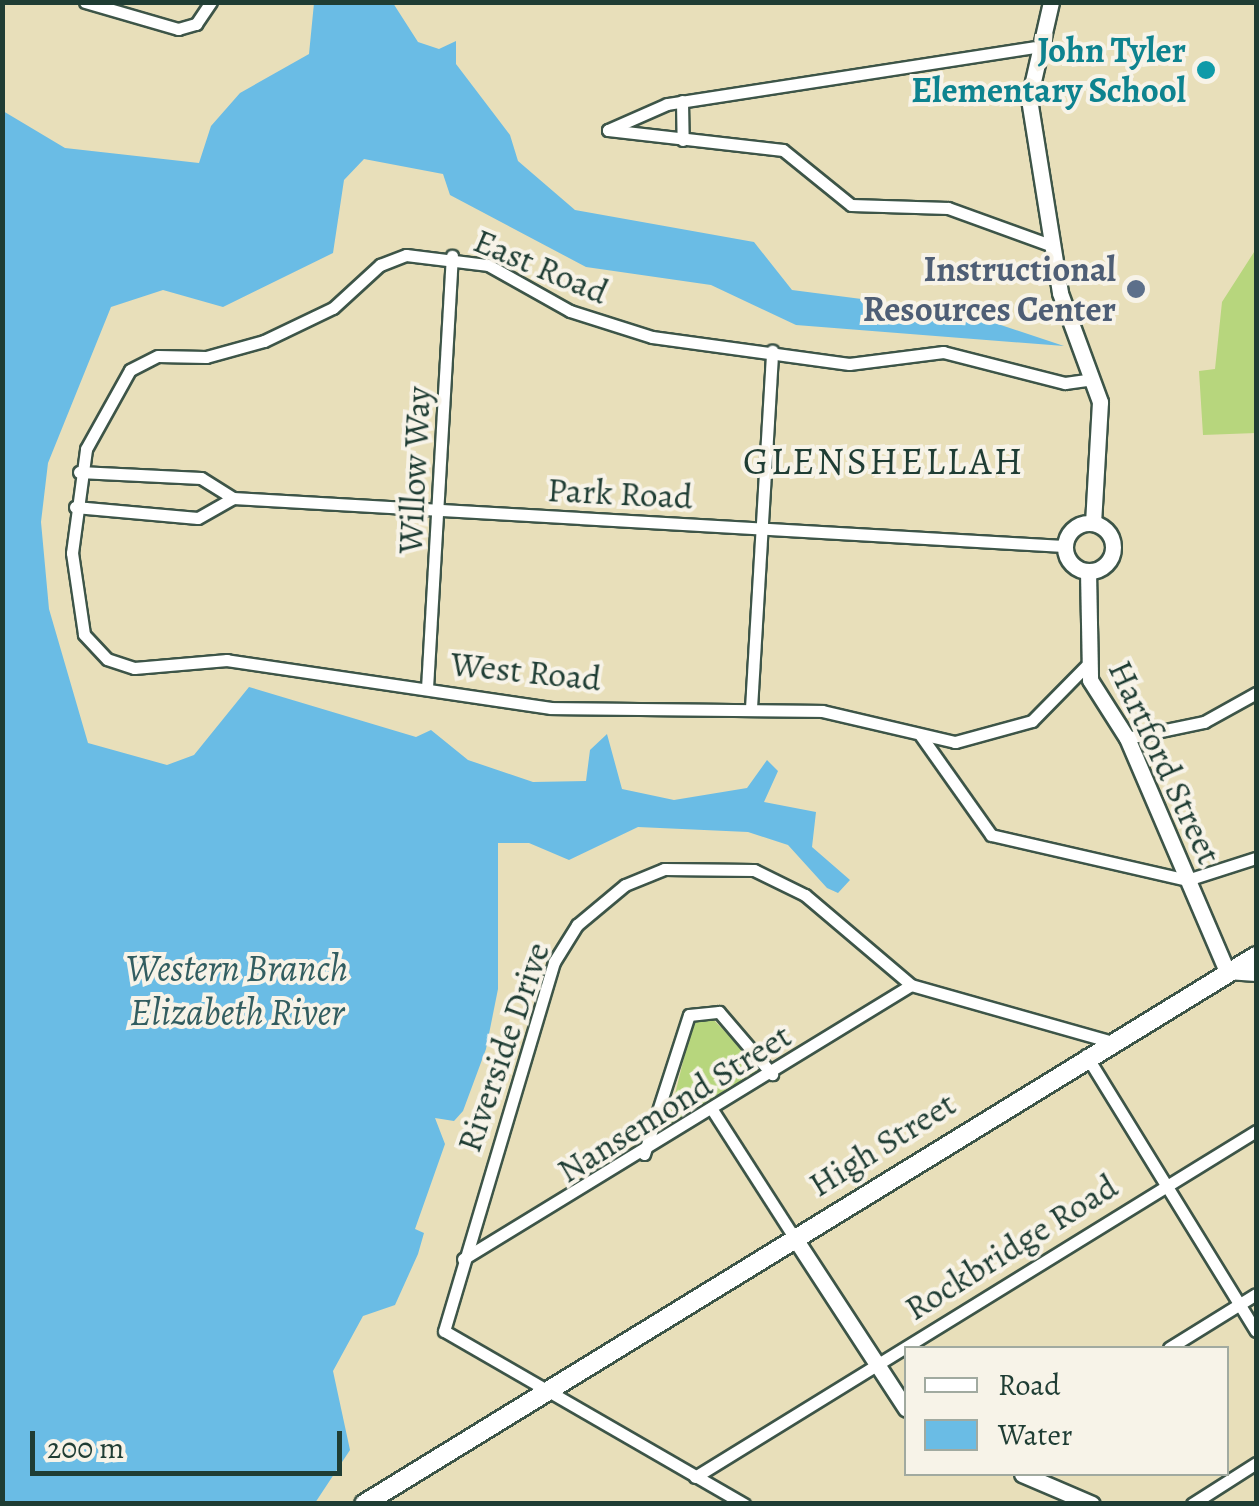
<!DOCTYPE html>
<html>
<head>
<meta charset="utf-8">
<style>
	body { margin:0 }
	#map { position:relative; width:1259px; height:1506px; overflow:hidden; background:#e8dfba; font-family:Alegreya,serif }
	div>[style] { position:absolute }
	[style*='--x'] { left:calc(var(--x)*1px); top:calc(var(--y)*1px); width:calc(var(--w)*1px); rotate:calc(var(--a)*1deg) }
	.green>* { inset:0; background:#b7d67d }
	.water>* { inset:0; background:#6abce5 }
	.roads { filter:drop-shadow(2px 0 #3d5548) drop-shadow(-2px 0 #3d5548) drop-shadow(0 2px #3d5548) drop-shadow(0 -2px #3d5548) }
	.street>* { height:11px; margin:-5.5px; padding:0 5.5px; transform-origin:5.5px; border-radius:5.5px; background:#fff }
	.secondary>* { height:15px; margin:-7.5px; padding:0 7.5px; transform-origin:7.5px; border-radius:7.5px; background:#fff }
	.secondary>.ring { margin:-7.5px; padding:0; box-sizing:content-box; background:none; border:15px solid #fff; border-radius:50% }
	.primary>* { height:18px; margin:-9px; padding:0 9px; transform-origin:9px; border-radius:9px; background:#fff }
	.dots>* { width:28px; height:28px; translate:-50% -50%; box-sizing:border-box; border:5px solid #f7f3e8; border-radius:50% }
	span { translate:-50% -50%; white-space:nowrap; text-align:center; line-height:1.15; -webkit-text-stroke:8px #f7f3e8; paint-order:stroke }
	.culture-label { font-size:35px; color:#0d838f; font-weight:700 }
	.right { translate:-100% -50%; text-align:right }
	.street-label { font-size:35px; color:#1f3d34 }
	.service-label { font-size:35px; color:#4e5e75; font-weight:700 }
	.neighbourhood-label { font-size:38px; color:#1f3d34; letter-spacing:2.5px }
	.water-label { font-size:38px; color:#325d60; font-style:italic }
	.frame { position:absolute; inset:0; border:5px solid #1f3d34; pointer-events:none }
	.legend { position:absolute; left:904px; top:1346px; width:325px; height:130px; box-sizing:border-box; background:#f7f3e8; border:2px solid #a1aaa0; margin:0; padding:12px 18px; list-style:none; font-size:30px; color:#1f3d34 }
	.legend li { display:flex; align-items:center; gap:20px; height:50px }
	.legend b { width:50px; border:2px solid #a1aaa0 }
	.scale { position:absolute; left:30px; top:1431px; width:312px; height:45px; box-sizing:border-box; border:5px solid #1f3d34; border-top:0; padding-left:12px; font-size:30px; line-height:35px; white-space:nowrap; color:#1f3d34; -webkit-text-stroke:8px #f7f3e8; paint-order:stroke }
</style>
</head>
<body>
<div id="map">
	<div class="green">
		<div style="clip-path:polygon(1256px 249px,1256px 433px,1203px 435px,1199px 371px,1215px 369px,1222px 302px)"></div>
		<div style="clip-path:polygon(708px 1014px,762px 1070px,666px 1131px,692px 1025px)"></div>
	</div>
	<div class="water">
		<div style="clip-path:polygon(314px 3px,393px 3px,418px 42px,439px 49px,456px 41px,456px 64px,510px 135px,518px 161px,575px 210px,754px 242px,792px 290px,962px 312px,1064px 346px,796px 325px,711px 285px,586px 267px,450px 195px,443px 174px,364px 159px,344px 180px,333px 253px,223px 307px,163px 290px,111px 307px,48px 463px,41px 522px,49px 609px,88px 743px,167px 765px,194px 755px,249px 687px,416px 737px,431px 730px,468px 760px,533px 782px,586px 781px,590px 750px,607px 734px,622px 789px,674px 800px,747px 788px,767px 760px,778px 771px,764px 802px,816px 812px,812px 847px,850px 880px,838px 893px,827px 888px,788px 845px,748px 832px,638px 827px,569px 860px,529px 843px,498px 843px,498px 989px,486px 1049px,463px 1111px,454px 1121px,435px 1118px,445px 1144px,415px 1229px,424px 1233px,418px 1254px,395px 1305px,363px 1316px,333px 1371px,350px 1450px,315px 1503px,3px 1503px,3px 111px,65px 148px,199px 163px,211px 126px,240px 93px,309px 54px)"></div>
	</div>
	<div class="roads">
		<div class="street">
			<div style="--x:85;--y:2;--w:97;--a:16.2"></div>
			<div style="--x:178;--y:29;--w:19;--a:-16"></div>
			<div style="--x:196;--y:24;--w:27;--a:-56"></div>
			<div style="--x:682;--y:101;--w:39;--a:89"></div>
			<div style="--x:608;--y:130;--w:176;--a:6.5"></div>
			<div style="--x:783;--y:150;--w:87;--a:39"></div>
			<div style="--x:851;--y:205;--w:97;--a:1.8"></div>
			<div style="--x:948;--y:208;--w:109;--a:19.9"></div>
			<div style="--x:608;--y:130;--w:64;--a:-23.8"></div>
			<div style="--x:667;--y:104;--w:371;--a:-8.8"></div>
			<div style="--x:79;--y:472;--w:122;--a:2.8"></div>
			<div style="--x:201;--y:478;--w:38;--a:32"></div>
			<div style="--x:233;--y:498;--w:832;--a:3.31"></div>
			<div style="--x:75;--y:507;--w:123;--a:5.1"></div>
			<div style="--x:198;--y:518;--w:40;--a:-29.7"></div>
			<div style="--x:1086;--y:666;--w:77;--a:134.5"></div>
			<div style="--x:1032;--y:721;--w:80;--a:164.7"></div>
			<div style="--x:955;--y:742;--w:137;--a:-166.9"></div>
			<div style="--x:822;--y:711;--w:271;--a:-179.4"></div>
			<div style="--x:551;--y:708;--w:328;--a:-171.6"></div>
			<div style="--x:227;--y:660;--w:93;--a:175.1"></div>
			<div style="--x:134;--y:668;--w:28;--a:-162"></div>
			<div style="--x:107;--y:659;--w:34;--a:-133"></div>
			<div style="--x:84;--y:634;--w:82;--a:-98.4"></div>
			<div style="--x:72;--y:553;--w:105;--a:-82.3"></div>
			<div style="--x:86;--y:449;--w:90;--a:-60.9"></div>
			<div style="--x:130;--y:370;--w:31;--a:-27"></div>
			<div style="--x:158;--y:356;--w:48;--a:1.2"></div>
			<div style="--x:206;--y:357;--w:60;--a:-15.4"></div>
			<div style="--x:264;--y:341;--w:76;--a:-25.6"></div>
			<div style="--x:333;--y:308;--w:64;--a:-42.5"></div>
			<div style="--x:380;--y:265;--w:28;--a:-21"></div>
			<div style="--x:406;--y:255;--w:83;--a:7"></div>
			<div style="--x:488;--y:265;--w:94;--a:29.3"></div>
			<div style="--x:570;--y:311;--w:86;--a:17.6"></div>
			<div style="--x:652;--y:337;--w:199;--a:7.8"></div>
			<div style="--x:849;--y:364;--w:95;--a:-7.3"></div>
			<div style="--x:943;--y:352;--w:126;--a:14.3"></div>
			<div style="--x:1065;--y:383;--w:27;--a:-8"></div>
			<div style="--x:427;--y:688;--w:433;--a:-86.7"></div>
			<div style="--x:751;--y:708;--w:358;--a:-86.6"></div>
			<div style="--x:921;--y:736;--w:121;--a:54.7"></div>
			<div style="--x:991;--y:835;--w:201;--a:12.9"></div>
			<div style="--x:1187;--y:880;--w:72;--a:-17.7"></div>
			<div style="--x:1127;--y:738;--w:79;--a:-11.7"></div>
			<div style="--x:1204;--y:722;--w:60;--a:-29.1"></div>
			<div style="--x:1086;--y:1055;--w:324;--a:58.4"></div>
			<div style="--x:713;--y:1111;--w:150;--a:57.3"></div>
			<div style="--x:644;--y:1154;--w:146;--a:-72.1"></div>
			<div style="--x:689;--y:1015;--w:30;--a:-6"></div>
			<div style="--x:719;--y:1012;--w:82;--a:49.5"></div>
			<div style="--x:463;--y:1259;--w:525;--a:-31.45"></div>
			<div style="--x:1169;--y:1348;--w:102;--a:-31.8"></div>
			<div style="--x:695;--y:1477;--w:659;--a:-31.66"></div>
			<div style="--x:744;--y:1504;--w:346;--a:-150"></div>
			<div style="--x:444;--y:1331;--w:385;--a:-73.4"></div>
			<div style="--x:554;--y:962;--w:44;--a:-58.1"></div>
			<div style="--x:577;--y:925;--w:62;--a:-39.8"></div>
			<div style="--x:625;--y:885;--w:42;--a:-22.3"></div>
			<div style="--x:664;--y:869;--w:90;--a:0.6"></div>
			<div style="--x:754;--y:870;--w:57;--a:26.1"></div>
			<div style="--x:805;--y:895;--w:139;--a:40.3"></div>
			<div style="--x:911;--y:985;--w:206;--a:15.8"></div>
			<div style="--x:1192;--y:1504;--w:76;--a:-32.6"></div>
		</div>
		<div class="secondary">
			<div style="--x:1051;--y:2;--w:99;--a:102.8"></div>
			<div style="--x:1029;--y:99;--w:196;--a:80.9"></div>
			<div style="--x:1060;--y:293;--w:116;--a:69.8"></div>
			<div style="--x:1100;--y:402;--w:121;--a:93.3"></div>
			<div class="ring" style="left:1065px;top:523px;width:33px;height:33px"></div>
			<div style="--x:1088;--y:571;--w:109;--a:88.9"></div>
			<div style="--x:1090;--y:680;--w:69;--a:57.5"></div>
			<div style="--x:1127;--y:738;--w:254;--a:66.8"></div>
			<div style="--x:1227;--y:971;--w:29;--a:4"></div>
			<div style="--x:794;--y:1237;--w:205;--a:56.9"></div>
			<div style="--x:1022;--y:1474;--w:76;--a:23.2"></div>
		</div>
		<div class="primary">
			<div style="--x:364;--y:1504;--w:1047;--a:-31.56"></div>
		</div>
	</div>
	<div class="dots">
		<div style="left:1206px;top:70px;background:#0f9aa8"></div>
		<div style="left:1136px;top:289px;background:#5c6f8a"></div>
	</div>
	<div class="culture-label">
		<span class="right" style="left:1186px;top:70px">John Tyler<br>Elementary School</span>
	</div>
	<div class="street-label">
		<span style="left:541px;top:266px;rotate:23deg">East Road</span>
		<span style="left:414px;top:470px;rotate:-87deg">Willow Way</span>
		<span style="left:620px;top:493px;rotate:3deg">Park Road</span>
		<span style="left:526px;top:671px;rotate:6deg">West Road</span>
		<span style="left:1165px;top:762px;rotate:65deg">Hartford Street</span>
		<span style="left:503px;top:1047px;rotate:-71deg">Riverside Drive</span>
		<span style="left:674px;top:1103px;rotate:-32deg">Nansemond Street</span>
		<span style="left:882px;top:1144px;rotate:-32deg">High Street</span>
		<span style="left:1011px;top:1247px;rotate:-32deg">Rockbridge Road</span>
	</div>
	<div class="service-label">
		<span class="right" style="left:1116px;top:289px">Instructional<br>Resources Center</span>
	</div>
	<div class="neighbourhood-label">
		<span style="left:884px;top:462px">GLENSHELLAH</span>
	</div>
	<div class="water-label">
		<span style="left:237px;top:991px">Western Branch<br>Elizabeth River</span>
	</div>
	<div class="frame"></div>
	<ul class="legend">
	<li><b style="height:12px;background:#fff"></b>Road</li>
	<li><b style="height:28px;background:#6abce5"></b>Water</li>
	</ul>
	<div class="scale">200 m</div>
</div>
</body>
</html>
